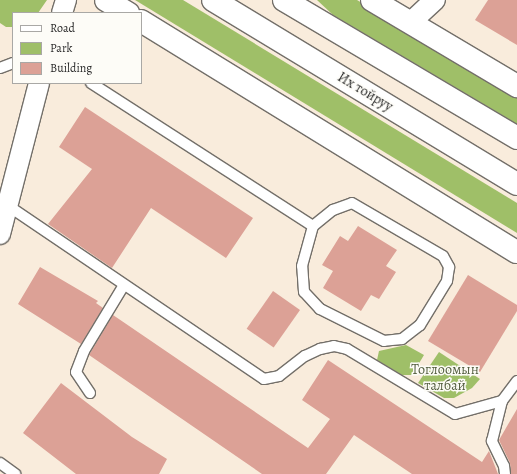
<!DOCTYPE html>
<html>
<head>
<meta charset="utf-8">
<style>
	body { margin:0 }
	#map { position:relative; width:517px; height:474px; overflow:hidden; background:#f9ecdc; font-family:Alegreya,serif }
	div>[style] { position:absolute }
	[style*='--x'] { left:calc(var(--x)*1px); top:calc(var(--y)*1px); width:calc(var(--w)*1px); rotate:calc(var(--a)*1deg) }
	.green>* { inset:0; background:#9fbf68 }
	.building>* { inset:0; background:#dca196; transform-origin:0 0 }
	.roads { filter:drop-shadow(1px 0 #736f69) drop-shadow(-1px 0 #736f69) drop-shadow(0 1px #736f69) drop-shadow(0 -1px #736f69) }
	.service>* { height:10px; margin:-5px; padding:0 5px; transform-origin:5px; border-radius:5px; background:#fff }
	.minor>* { height:20px; margin:-10px; padding:0 10px; transform-origin:10px; border-radius:10px; background:#fff }
	.tertiary>* { height:22px; margin:-11px; padding:0 11px; transform-origin:11px; border-radius:11px; background:#fff }
	.primary>* { height:22px; margin:-11px; padding:0 11px; transform-origin:11px; border-radius:11px; background:#fff }
	span { translate:-50% -50%; white-space:nowrap; text-align:center; line-height:1.15; -webkit-text-stroke:3px #fdfcf7; paint-order:stroke }
	.street-label { font-size:14px; color:#2b2b2b }
	.park-label { font-size:14px; color:#545f40 }
	.legend { position:absolute; left:12px; top:12px; width:130px; height:72px; box-sizing:border-box; background:#fdfcf7; border:1px solid #a9a8a5; margin:0; padding:5px 7px; list-style:none; font-size:12px; color:#2b2b2b }
	.legend li { display:flex; align-items:center; gap:8px; height:20px }
	.legend b { width:20px; border:1px solid #a9a8a5 }
</style>
</head>
<body>
<div id="map">
	<div class="green">
		<div style="clip-path:polygon(0 0,47px 0,38px 13px,13px 13px,13px 27px,6px 27px,0 23px)"></div>
		<div style="clip-path:polygon(135px 0,183px 0,517px 203px,517px 233px)"></div>
		<div style="clip-path:polygon(317px 0,357px 0,517px 95px,517px 124px,333px 15px)"></div>
		<div style="clip-path:polygon(406px 345px,424px 355px,412px 375px,402px 375px,377px 360px,379px 351px)"></div>
		<div style="clip-path:polygon(439px 352px,480px 379px,472px 388px,454px 398px,444px 398px,418px 383px)"></div>
	</div>
	<div class="building">
		<div style="clip-path:polygon(488px 0,517px 0,517px 45px,475px 20px)"></div>
		<div style="clip-path:polygon(85px 107px,253px 218px,226px 258px,151px 208px,112px 268px,48px 224px,92px 169px,59px 147px)"></div>
		<div style="clip-path:polygon(358px 226px,397px 250px,386px 266px,396px 272px,379px 299px,371px 295px,361px 311px,323px 288px,333px 271px,322px 265px,340px 236px,348px 241px)"></div>
		<div style="clip-path:polygon(40px 267px,98px 301px,96px 303px,103px 308px,81px 344px,18px 304px)"></div>
		<div style="clip-path:polygon(468px 275px,517px 305px,517px 311px,480px 372px,428px 341px)"></div>
		<div style="left:273px;top:291px;width:33px;height:46px;rotate:35deg"></div>
		<div style="clip-path:polygon(113px 315px,308px 448px,330px 419px,302px 400px,328px 360px,482px 462px,489px 451px,498px 474px,412px 474px,354px 435px,326px 474px,262px 474px,89px 355px)"></div>
		<div style="clip-path:polygon(61px 383px,132px 437px,167px 459px,159px 474px,76px 474px,23px 433px)"></div>
		<div style="clip-path:polygon(517px 409px,517px 474px,511px 474px,510px 463px,499px 440px)"></div>
	</div>
	<div class="roads">
		<div class="service">
			<div style="--x:0;--y:68;--w:14;--a:-21"></div>
			<div style="--x:91;--y:83;--w:264;--a:32.8"></div>
			<div style="--x:352;--y:203;--w:105;--a:30.2"></div>
			<div style="--x:443;--y:256;--w:13;--a:61"></div>
			<div style="--x:449;--y:267;--w:14;--a:98"></div>
			<div style="--x:447;--y:281;--w:52;--a:121.5"></div>
			<div style="--x:420;--y:325;--w:23;--a:142"></div>
			<div style="--x:402;--y:339;--w:18;--a:174"></div>
			<div style="--x:384;--y:341;--w:72;--a:-153.4"></div>
			<div style="--x:320;--y:309;--w:23;--a:-133"></div>
			<div style="--x:304;--y:292;--w:26;--a:-94"></div>
			<div style="--x:302;--y:266;--w:41;--a:-74.6"></div>
			<div style="--x:313;--y:226;--w:26;--a:-39"></div>
			<div style="--x:333;--y:210;--w:20;--a:-20"></div>
			<div style="--x:7;--y:205;--w:310;--a:34.1"></div>
			<div style="--x:264;--y:379;--w:15;--a:-11"></div>
			<div style="--x:279;--y:376;--w:33;--a:-38"></div>
			<div style="--x:305;--y:356;--w:17;--a:-25"></div>
			<div style="--x:320;--y:349;--w:14;--a:-12"></div>
			<div style="--x:334;--y:346;--w:13;--a:13"></div>
			<div style="--x:347;--y:349;--w:126;--a:31"></div>
			<div style="--x:455;--y:414;--w:49;--a:-15.5"></div>
			<div style="--x:90;--y:393;--w:25;--a:-124"></div>
			<div style="--x:76;--y:372;--w:22;--a:-69"></div>
			<div style="--x:84;--y:351;--w:77;--a:-58.8"></div>
			<div style="--x:0;--y:463;--w:19;--a:36"></div>
			<div style="--x:505;--y:474;--w:8;--a:-97"></div>
			<div style="--x:504;--y:466;--w:28;--a:-116"></div>
			<div style="--x:492;--y:441;--w:41;--a:-76"></div>
			<div style="--x:502;--y:401;--w:25;--a:-53"></div>
		</div>
		<div class="minor">
			<div style="--x:62;--y:13;--w:14;--a:-73"></div>
			<div style="--x:410;--y:23;--w:34;--a:-43"></div>
			<div style="--x:0;--y:234;--w:156;--a:-75.5"></div>
		</div>
		<div class="tertiary">
			<div style="--x:106;--y:0;--w:26;--a:31"></div>
			<div style="--x:372;--y:0;--w:169;--a:30.7"></div>
			<div style="--x:141;--y:21;--w:441;--a:31.6"></div>
		</div>
		<div class="primary">
			<div style="--x:213;--y:0;--w:355;--a:31.2"></div>
			<div style="--x:284;--y:0;--w:271;--a:30.6"></div>
		</div>
	</div>
	<div class="street-label">
		<span style="left:365px;top:92px;rotate:31deg">Их тойруу</span>
	</div>
	<div class="park-label">
		<span style="left:445px;top:378px">Тоглоомын<br>талбай</span>
	</div>
	<ul class="legend">
	<li><b style="height:5px;background:#fff"></b>Road</li>
	<li><b style="height:11px;background:#9fbf68"></b>Park</li>
	<li><b style="height:11px;background:#dca196"></b>Building</li>
	</ul>
</div>
</body>
</html>
